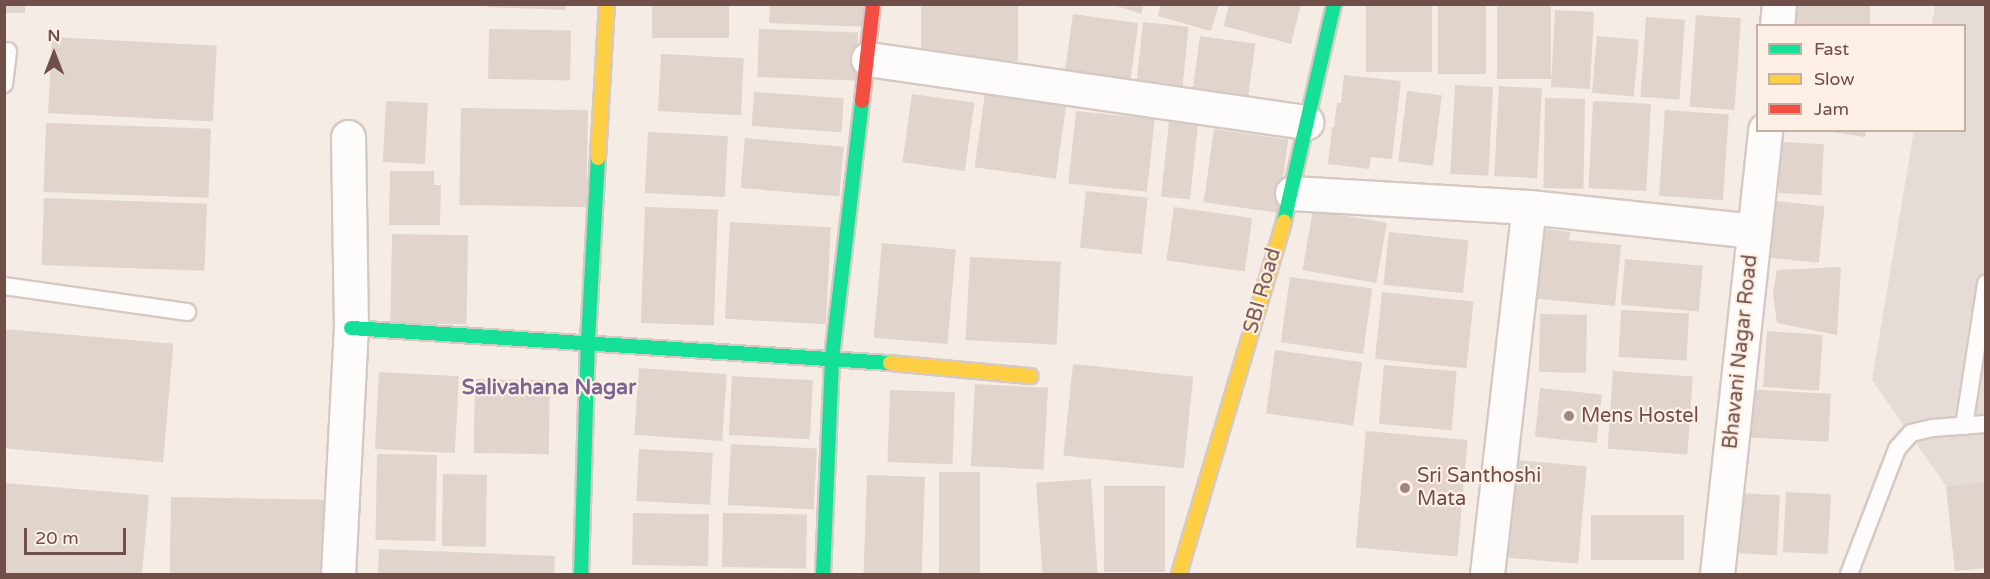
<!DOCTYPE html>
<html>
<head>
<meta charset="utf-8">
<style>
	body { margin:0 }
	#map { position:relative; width:1990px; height:579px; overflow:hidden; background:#f5ece5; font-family:"Varela Round",sans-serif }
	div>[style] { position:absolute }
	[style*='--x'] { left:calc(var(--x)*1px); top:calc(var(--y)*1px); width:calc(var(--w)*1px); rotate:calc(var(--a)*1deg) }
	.industrial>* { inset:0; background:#e6dcd7 }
	.building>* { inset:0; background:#e1d4cd; transform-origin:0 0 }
	.roads { filter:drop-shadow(2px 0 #d6c9c4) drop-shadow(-2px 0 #d6c9c4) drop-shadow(0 2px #d6c9c4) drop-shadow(0 -2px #d6c9c4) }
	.lane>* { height:16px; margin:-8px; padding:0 8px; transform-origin:8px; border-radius:8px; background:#fefcfb }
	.street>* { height:33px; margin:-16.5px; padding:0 16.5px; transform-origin:16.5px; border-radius:16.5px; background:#fefcfb }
	.fast>* { height:14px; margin:-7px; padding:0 7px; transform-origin:7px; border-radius:7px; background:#16e098 }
	.slow>* { height:14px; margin:-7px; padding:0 7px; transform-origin:7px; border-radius:7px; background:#ffcf43 }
	.jam>* { height:14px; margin:-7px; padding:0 7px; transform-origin:7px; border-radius:7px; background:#f24e42 }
	.dots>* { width:16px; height:16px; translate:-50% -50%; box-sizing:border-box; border:3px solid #fef0e5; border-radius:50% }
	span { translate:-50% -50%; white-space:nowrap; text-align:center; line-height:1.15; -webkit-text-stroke:4.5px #fef0e5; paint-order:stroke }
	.street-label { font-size:20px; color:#704f48 }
	.poi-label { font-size:20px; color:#704f48 }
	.left { translate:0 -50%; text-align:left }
	.neighbourhood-label { font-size:21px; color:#7b6493; font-weight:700 }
	.frame { position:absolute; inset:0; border:6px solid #704f48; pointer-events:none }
	.legend { position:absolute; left:1756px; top:24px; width:210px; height:108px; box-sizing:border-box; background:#fef0e5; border:2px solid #c5b0a6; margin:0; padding:8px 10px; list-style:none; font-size:18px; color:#704f48 }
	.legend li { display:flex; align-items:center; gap:12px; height:30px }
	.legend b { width:30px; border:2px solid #c5b0a6 }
	.north { position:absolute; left:24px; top:24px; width:60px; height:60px; -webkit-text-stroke:4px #fef0e5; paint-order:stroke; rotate:0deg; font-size:16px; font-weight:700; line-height:24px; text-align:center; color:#704f48 }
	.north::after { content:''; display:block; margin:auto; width:21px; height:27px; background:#704f48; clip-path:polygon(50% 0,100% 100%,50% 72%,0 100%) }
	.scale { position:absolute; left:24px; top:528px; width:102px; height:27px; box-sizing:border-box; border:3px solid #704f48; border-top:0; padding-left:8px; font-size:18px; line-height:21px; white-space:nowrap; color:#704f48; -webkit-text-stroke:4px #fef0e5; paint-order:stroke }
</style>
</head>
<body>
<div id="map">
	<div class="industrial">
		<div style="clip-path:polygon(1935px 5px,1985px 5px,1985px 518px,1970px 520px,1872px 380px,1914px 131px,1964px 130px,1964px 26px,1932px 25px)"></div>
	</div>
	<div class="building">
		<div style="left:4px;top:4px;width:21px;height:9px"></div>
		<div style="clip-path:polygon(487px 4px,566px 4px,565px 10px,487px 7px)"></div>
		<div style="left:652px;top:4px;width:77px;height:34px"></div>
		<div style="clip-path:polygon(770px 4px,868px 4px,868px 27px,769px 23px)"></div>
		<div style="left:921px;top:4px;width:97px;height:57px"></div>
		<div style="clip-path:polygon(1111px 4px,1144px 4px,1141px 14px)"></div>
		<div style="clip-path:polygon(1161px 4px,1219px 4px,1211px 31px,1158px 16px)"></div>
		<div style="clip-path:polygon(1229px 4px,1301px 4px,1291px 44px,1224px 26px)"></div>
		<div style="left:1366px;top:4px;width:66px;height:68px"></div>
		<div style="left:1438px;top:4px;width:48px;height:70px"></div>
		<div style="left:1497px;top:4px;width:54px;height:75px"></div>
		<div style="left:1785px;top:5px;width:85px;height:21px"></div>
		<div style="left:1555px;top:10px;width:39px;height:77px;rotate:3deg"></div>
		<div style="left:1073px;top:14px;width:66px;height:64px;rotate:8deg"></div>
		<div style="left:1696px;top:15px;width:45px;height:92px;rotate:4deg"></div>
		<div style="left:1646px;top:17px;width:39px;height:80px;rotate:4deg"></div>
		<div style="left:1143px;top:22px;width:46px;height:66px;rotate:6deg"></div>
		<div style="left:489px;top:29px;width:82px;height:50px;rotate:1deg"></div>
		<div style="left:759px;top:29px;width:99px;height:48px;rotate:2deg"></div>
		<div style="left:1200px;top:36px;width:56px;height:62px;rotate:8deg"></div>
		<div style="left:1597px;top:36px;width:42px;height:57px;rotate:5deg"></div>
		<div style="left:52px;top:37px;width:165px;height:76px;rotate:3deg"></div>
		<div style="left:661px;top:54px;width:83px;height:57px;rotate:3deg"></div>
		<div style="clip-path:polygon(1344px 75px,1401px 81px,1392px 159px,1371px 157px,1369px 169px,1328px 164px,1332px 127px,1334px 127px,1337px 103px,1341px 103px)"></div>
		<div style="left:1455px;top:85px;width:38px;height:89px;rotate:3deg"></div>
		<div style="left:1499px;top:86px;width:43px;height:90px;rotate:3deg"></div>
		<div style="left:1407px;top:91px;width:35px;height:71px;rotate:7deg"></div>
		<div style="left:754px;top:92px;width:90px;height:34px;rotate:4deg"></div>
		<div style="left:985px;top:93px;width:82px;height:75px;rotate:8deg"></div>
		<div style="left:912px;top:94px;width:63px;height:69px;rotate:8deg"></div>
		<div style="left:1545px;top:98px;width:40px;height:90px;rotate:1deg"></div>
		<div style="left:386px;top:101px;width:42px;height:61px;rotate:3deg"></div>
		<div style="left:1593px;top:101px;width:58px;height:87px;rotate:3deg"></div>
		<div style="left:461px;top:108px;width:127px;height:97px;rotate:1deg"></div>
		<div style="left:1665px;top:110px;width:64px;height:86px;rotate:4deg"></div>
		<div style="left:1076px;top:111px;width:79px;height:73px;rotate:6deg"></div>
		<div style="left:1169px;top:122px;width:29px;height:75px;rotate:6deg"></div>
		<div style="left:46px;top:123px;width:165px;height:69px;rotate:2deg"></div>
		<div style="left:1214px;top:129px;width:75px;height:74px;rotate:8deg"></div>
		<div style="clip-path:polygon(1820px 130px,1866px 130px,1865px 137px)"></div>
		<div style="left:648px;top:132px;width:80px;height:61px;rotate:3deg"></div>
		<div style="left:745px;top:138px;width:99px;height:50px;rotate:5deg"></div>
		<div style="left:1781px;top:142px;width:43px;height:51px;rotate:3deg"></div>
		<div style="clip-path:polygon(390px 171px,434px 171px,434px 185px,441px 185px,440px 225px,389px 225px)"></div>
		<div style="left:1086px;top:191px;width:62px;height:57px;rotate:6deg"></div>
		<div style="left:44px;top:198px;width:163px;height:67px;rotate:2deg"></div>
		<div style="left:1766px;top:200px;width:59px;height:57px;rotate:6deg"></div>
		<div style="left:645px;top:207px;width:73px;height:116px;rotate:2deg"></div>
		<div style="left:1174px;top:207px;width:79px;height:54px;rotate:8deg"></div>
		<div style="left:1313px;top:210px;width:75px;height:61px;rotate:10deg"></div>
		<div style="left:730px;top:222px;width:101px;height:97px;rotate:3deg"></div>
		<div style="clip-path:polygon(1537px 228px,1570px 232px,1569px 240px,1621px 245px,1615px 306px,1530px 298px)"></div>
		<div style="left:1389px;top:232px;width:80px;height:53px;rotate:6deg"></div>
		<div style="left:392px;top:234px;width:76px;height:89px;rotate:1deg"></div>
		<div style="left:882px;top:243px;width:74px;height:95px;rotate:5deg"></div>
		<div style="left:970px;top:257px;width:91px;height:83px;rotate:3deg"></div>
		<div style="left:1625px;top:259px;width:78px;height:46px;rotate:5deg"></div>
		<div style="clip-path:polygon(1841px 267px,1837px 335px,1777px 323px,1773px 293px,1777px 270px)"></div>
		<div style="left:1290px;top:277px;width:83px;height:66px;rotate:8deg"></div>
		<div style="left:1382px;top:292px;width:92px;height:67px;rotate:6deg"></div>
		<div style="left:1621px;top:310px;width:68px;height:47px;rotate:3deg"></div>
		<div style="left:1540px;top:314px;width:47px;height:58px;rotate:1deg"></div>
		<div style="left:5px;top:329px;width:169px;height:119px;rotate:5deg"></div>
		<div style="left:1767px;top:331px;width:56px;height:56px;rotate:4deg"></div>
		<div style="left:1275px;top:350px;width:88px;height:64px;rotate:8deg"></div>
		<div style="left:1073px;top:364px;width:121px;height:92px;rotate:6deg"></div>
		<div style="left:1384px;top:365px;width:73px;height:59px;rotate:5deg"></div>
		<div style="left:639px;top:368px;width:88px;height:67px;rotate:4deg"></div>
		<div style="left:1613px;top:371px;width:80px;height:78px;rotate:4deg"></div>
		<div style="left:379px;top:372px;width:80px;height:77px;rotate:3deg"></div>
		<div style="left:732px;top:376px;width:81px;height:59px;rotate:3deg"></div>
		<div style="left:475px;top:379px;width:75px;height:74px;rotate:1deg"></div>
		<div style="left:975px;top:384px;width:73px;height:82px;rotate:3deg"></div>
		<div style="left:1540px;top:388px;width:62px;height:49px;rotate:6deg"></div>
		<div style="left:1741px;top:389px;width:90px;height:48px;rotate:3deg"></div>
		<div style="left:890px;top:390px;width:65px;height:72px;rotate:2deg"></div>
		<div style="left:1366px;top:431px;width:102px;height:117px;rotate:5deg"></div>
		<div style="left:731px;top:444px;width:86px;height:61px;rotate:3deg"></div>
		<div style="left:639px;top:449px;width:74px;height:52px;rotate:3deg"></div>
		<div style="left:377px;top:454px;width:60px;height:86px;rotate:1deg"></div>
		<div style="left:1505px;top:459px;width:82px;height:98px;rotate:5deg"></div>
		<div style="left:939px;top:472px;width:41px;height:102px"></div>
		<div style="left:443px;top:474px;width:44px;height:72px;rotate:1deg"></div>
		<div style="left:867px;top:475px;width:58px;height:99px;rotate:2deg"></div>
		<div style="left:1091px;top:479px;width:95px;height:55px;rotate:86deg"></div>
		<div style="clip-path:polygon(1986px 482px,1986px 568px,1955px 571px,1946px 487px)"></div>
		<div style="clip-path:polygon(4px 483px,149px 495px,142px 574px,4px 574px)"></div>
		<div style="left:1104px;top:486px;width:61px;height:86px"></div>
		<div style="left:1786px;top:492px;width:45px;height:60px;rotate:3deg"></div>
		<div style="left:1737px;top:493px;width:43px;height:60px;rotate:3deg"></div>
		<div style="left:171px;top:497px;width:154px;height:77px;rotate:1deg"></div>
		<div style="left:633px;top:513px;width:76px;height:52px;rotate:1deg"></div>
		<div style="left:723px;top:513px;width:84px;height:54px;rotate:1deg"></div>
		<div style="left:1591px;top:515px;width:93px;height:45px"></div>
		<div style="clip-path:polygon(379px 549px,555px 556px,554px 574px,378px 574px)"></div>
	</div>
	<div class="roads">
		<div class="lane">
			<div style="--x:4;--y:84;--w:33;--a:-83"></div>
			<div style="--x:4;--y:286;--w:185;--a:8.1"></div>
			<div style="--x:1964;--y:426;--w:144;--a:-81.2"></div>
			<div style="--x:1849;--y:574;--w:134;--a:-69"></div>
			<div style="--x:1897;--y:449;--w:21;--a:-49"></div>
			<div style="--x:1911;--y:433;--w:22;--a:-13"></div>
			<div style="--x:1932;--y:428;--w:54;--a:-4.2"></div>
		</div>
		<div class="street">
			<div style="--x:1777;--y:26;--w:22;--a:-85"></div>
			<div style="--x:868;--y:59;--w:443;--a:8.2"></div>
			<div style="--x:1292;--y:193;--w:237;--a:3.4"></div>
			<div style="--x:1529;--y:207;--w:226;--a:6.1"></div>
			<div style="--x:338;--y:574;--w:246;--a:-87"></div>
			<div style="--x:351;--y:328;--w:191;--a:-90.9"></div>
			<div style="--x:1487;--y:574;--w:369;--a:-83.5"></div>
			<div style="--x:1717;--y:574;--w:447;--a:-83.8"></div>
		</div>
		<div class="fast">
			<div style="--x:1284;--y:221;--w:223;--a:-77"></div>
			<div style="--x:351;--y:328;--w:540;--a:3.72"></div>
			<div style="--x:581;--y:574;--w:233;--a:-88.3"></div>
			<div style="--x:588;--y:341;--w:183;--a:-86.9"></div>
			<div style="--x:823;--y:574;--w:217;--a:-87.6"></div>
			<div style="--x:832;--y:357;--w:258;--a:-83.3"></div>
		</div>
		<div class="slow">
			<div style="--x:598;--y:158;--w:154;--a:-86.7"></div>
			<div style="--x:890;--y:363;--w:141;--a:5.3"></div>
			<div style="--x:1179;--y:574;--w:368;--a:-73.4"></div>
		</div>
		<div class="jam">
			<div style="--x:862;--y:101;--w:98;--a:-83.5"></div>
		</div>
	</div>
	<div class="dots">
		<div style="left:1569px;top:416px;background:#9f867f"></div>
		<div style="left:1405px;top:488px;background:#9f867f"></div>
	</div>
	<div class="street-label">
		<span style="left:1263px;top:291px;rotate:-74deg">SBI Road</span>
		<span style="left:1741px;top:352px;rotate:-84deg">Bhavani Nagar Road</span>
	</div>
	<div class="poi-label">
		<span class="left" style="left:1581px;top:416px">Mens Hostel</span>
		<span class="left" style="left:1417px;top:488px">Sri Santhoshi<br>Mata</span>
	</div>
	<div class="neighbourhood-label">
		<span style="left:549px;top:388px">Salivahana Nagar</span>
	</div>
	<div class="frame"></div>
	<ul class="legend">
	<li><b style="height:8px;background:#16e098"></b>Fast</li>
	<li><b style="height:8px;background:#ffcf43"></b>Slow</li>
	<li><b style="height:8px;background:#f24e42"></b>Jam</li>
	</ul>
	<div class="north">N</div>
	<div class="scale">20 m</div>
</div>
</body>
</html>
